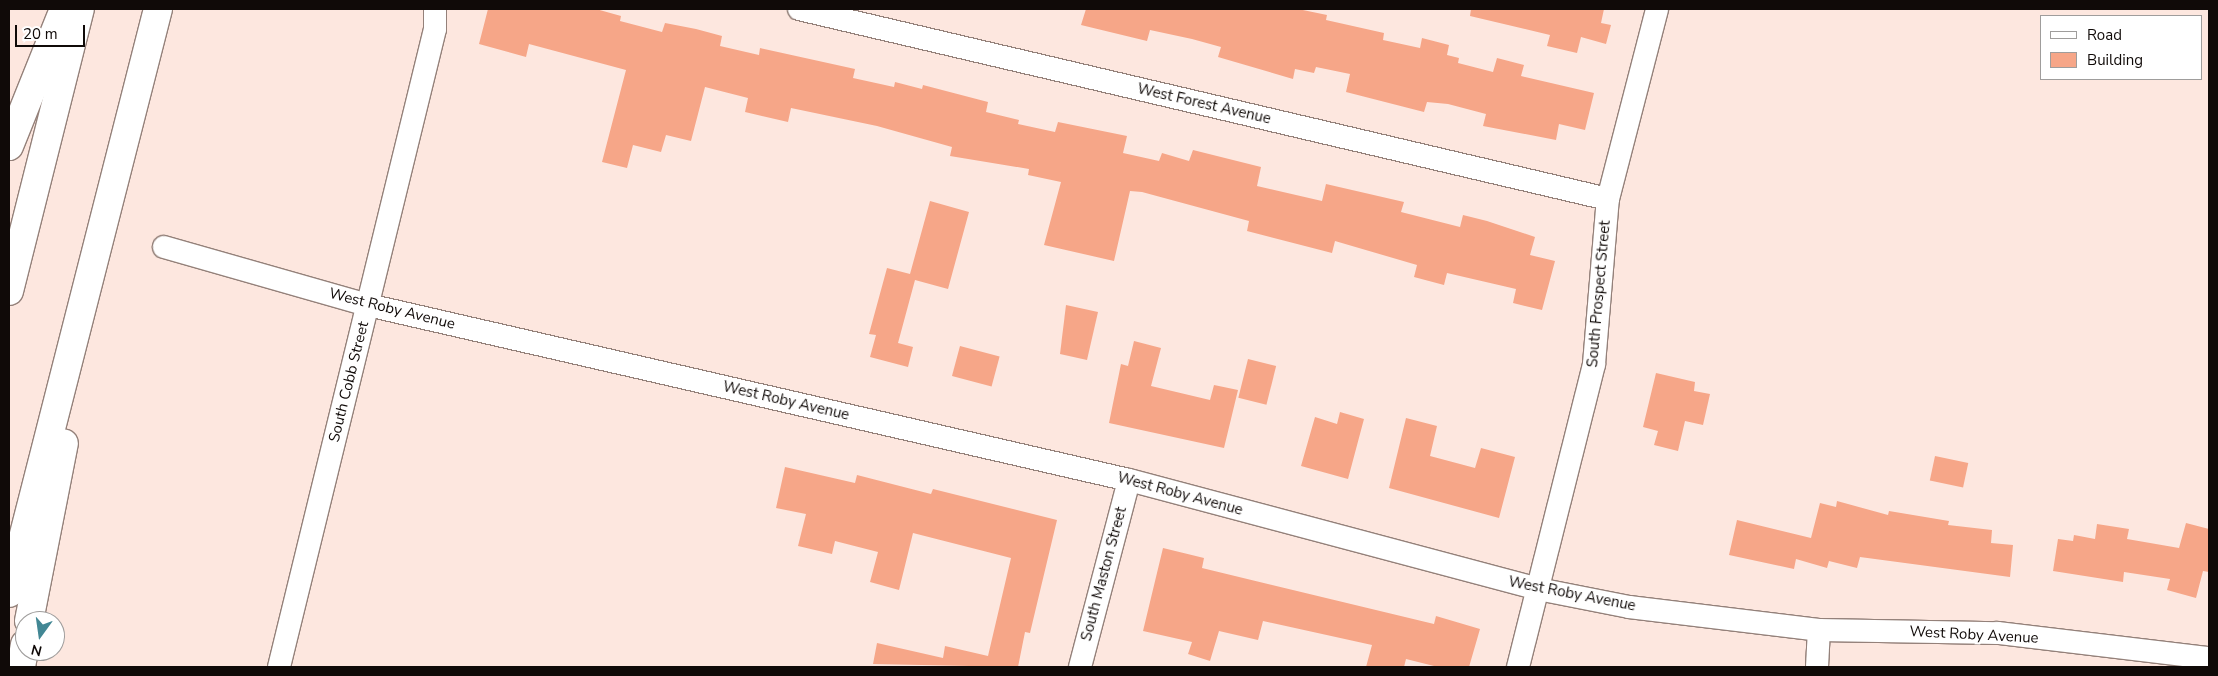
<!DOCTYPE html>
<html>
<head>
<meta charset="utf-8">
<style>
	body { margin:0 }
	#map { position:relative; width:2218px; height:676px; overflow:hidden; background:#fde7df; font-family:"Nunito Sans",sans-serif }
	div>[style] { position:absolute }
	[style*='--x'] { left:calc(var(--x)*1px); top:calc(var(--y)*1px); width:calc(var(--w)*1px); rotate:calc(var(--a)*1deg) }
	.building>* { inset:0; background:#f6a688; transform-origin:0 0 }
	.roads { filter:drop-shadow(1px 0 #94817a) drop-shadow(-1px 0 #94817a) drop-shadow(0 1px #94817a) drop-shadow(0 -1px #94817a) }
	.street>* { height:22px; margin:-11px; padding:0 11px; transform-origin:11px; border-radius:11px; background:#fff }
	.highway>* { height:28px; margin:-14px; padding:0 14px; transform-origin:14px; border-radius:14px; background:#fff }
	span { translate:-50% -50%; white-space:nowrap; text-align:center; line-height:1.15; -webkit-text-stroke:4px #fff; paint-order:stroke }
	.street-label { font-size:15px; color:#100a08 }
	.frame { position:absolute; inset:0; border:10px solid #100a08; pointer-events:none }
	.legend { position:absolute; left:2040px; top:15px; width:162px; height:65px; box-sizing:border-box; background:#fff; border:1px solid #9f9d9c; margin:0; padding:6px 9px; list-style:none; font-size:15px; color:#100a08 }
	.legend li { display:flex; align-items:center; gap:10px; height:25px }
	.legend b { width:25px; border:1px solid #9f9d9c }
	.north { position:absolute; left:15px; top:611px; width:50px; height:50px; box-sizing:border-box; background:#fff; border:1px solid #9f9d9c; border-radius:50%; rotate:194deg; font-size:14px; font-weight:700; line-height:20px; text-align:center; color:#100a08 }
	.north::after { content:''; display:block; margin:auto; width:18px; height:22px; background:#428794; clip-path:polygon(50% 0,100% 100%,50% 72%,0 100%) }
	.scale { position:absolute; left:15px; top:25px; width:70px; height:22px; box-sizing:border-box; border:2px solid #100a08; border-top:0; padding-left:6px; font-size:15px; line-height:18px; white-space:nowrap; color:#100a08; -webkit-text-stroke:4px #fff; paint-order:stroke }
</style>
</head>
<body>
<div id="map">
	<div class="building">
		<div style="clip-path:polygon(488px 9px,596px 9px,621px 16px,620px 21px,662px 32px,665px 23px,696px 29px,722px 36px,720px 46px,759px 55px,760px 48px,855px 69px,853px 78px,894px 87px,895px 82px,922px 89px,923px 85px,988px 102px,986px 112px,1019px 120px,1018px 124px,1055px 132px,1058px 122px,1127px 136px,1123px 153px,1159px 161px,1162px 153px,1189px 161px,1193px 150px,1261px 167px,1257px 186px,1322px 201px,1326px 184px,1404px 202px,1401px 212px,1460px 227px,1463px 215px,1487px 221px,1535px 237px,1530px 255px,1555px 261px,1542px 310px,1513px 303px,1516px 289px,1447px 273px,1444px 285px,1414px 277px,1417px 265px,1335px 241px,1332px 253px,1247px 231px,1249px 221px,1142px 192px,1130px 191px,1114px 261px,1044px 245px,1061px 182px,1028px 175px,1029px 169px,950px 156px,952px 147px,877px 126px,791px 108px,788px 122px,745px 112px,748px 98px,705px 87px,691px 141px,666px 135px,661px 152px,633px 145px,627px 168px,602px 162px,626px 70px,529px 44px,526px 57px,479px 44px)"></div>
		<div style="clip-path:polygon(1086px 9px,1298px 9px,1327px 15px,1326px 20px,1384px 33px,1383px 40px,1420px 48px,1422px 38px,1449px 45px,1447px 55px,1459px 58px,1458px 63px,1493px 72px,1497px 58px,1524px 65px,1521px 76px,1594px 93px,1585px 130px,1559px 124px,1556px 140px,1483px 126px,1486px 114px,1448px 104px,1427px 102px,1424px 112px,1346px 92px,1350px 74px,1316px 67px,1314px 73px,1295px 69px,1293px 79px,1218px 57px,1221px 47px,1192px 39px,1150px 30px,1147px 41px,1081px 25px)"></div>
		<div style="clip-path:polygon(1471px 9px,1604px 9px,1601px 23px,1611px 25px,1606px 44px,1581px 37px,1577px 53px,1547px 46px,1550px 35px,1470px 16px)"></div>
		<div style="clip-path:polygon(930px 201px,969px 212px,948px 289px,915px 280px,898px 343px,913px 347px,908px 367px,870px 357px,876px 335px,869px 334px,887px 268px,910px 274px)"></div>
		<div style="clip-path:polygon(1066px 305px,1098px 312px,1087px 360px,1060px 354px)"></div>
		<div style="clip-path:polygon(1134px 341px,1161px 348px,1151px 386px,1210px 400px,1214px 385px,1238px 390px,1224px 448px,1109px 423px,1121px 364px,1128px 366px)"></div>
		<div style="left:960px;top:346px;width:41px;height:31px;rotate:15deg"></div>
		<div style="left:1248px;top:359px;width:29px;height:40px;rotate:14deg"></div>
		<div style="clip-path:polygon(1656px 373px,1695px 382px,1694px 391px,1710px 394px,1703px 425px,1685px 421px,1678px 451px,1654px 445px,1658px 431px,1643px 427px)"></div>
		<div style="clip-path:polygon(1340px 412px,1364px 419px,1348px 479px,1301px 466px,1315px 417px,1337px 424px)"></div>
		<div style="clip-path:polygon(1406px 418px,1437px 426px,1430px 456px,1475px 468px,1481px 448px,1515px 457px,1499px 518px,1389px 488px)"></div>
		<div style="left:1935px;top:456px;width:34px;height:25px;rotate:12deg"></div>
		<div style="clip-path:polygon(785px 467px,855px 483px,857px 475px,931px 494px,933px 489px,1057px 520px,1030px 633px,1025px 632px,1018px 667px,873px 664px,877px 643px,943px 658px,945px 646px,988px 656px,1011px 558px,913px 533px,899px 590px,870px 582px,878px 552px,835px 541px,832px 554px,798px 546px,806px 514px,776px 508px)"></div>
		<div style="clip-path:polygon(1837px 501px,1888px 515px,1889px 511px,1949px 521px,1948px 525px,1992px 530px,1991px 543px,2013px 545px,2010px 577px,1860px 557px,1857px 568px,1829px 561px,1827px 568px,1796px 559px,1794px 569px,1729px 555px,1737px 520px,1811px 538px,1820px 503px,1836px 507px)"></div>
		<div style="clip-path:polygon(2186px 523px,2209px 529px,2209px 572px,2203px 571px,2196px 598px,2167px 590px,2170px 579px,2124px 572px,2123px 582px,2053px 571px,2058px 539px,2073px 541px,2074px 535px,2095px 539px,2097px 524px,2129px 529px,2127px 539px,2179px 548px)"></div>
		<div style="clip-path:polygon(1163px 548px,1204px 558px,1202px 568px,1434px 624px,1436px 616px,1480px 629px,1469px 667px,1438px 667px,1406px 659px,1404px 667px,1366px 667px,1372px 645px,1263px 621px,1258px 640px,1219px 631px,1210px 661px,1188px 654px,1192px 642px,1143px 631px)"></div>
	</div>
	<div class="roads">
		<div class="street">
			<div style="--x:799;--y:9;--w:831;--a:13.22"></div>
			<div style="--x:164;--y:247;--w:212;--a:15.9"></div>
			<div style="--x:368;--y:305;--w:781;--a:12.95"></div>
			<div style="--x:1129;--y:480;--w:423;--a:14.9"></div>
			<div style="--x:1538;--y:589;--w:93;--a:11.2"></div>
			<div style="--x:1629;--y:607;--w:191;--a:6.9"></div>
			<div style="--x:1819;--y:630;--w:179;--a:1"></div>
			<div style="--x:1998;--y:633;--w:212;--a:6.8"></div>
			<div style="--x:279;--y:667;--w:657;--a:-76.26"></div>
			<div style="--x:435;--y:29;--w:20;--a:-90"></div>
			<div style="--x:1080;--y:667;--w:193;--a:-75.3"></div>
			<div style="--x:1518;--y:667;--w:312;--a:-75.9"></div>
			<div style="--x:1594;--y:364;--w:166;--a:-85.2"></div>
			<div style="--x:1608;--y:199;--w:196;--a:-75.5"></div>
			<div style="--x:1817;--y:667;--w:37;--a:-87"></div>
		</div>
		<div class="highway">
			<div style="--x:9;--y:146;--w:148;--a:-68.1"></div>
			<div style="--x:9;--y:291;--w:291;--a:-75.9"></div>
			<div style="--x:9;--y:593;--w:603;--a:-75.69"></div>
			<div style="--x:29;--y:621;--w:181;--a:-78.9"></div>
			<div style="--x:21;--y:667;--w:23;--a:-80"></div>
		</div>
	</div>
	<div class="street-label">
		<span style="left:1204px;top:104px;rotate:13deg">West Forest Avenue</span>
		<span style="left:1599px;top:294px;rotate:-85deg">South Prospect Street</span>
		<span style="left:392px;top:309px;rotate:14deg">West Roby Avenue</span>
		<span style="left:349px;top:382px;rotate:-76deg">South Cobb Street</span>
		<span style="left:786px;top:401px;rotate:13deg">West Roby Avenue</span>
		<span style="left:1180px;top:494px;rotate:15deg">West Roby Avenue</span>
		<span style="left:1104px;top:574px;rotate:-75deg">South Maston Street</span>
		<span style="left:1572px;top:594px;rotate:11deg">West Roby Avenue</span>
		<span style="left:1974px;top:635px;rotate:3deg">West Roby Avenue</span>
	</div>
	<div class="frame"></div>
	<ul class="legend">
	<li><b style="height:6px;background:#fff"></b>Road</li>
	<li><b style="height:14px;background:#f6a688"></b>Building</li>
	</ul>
	<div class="north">N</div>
	<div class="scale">20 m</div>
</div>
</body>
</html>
